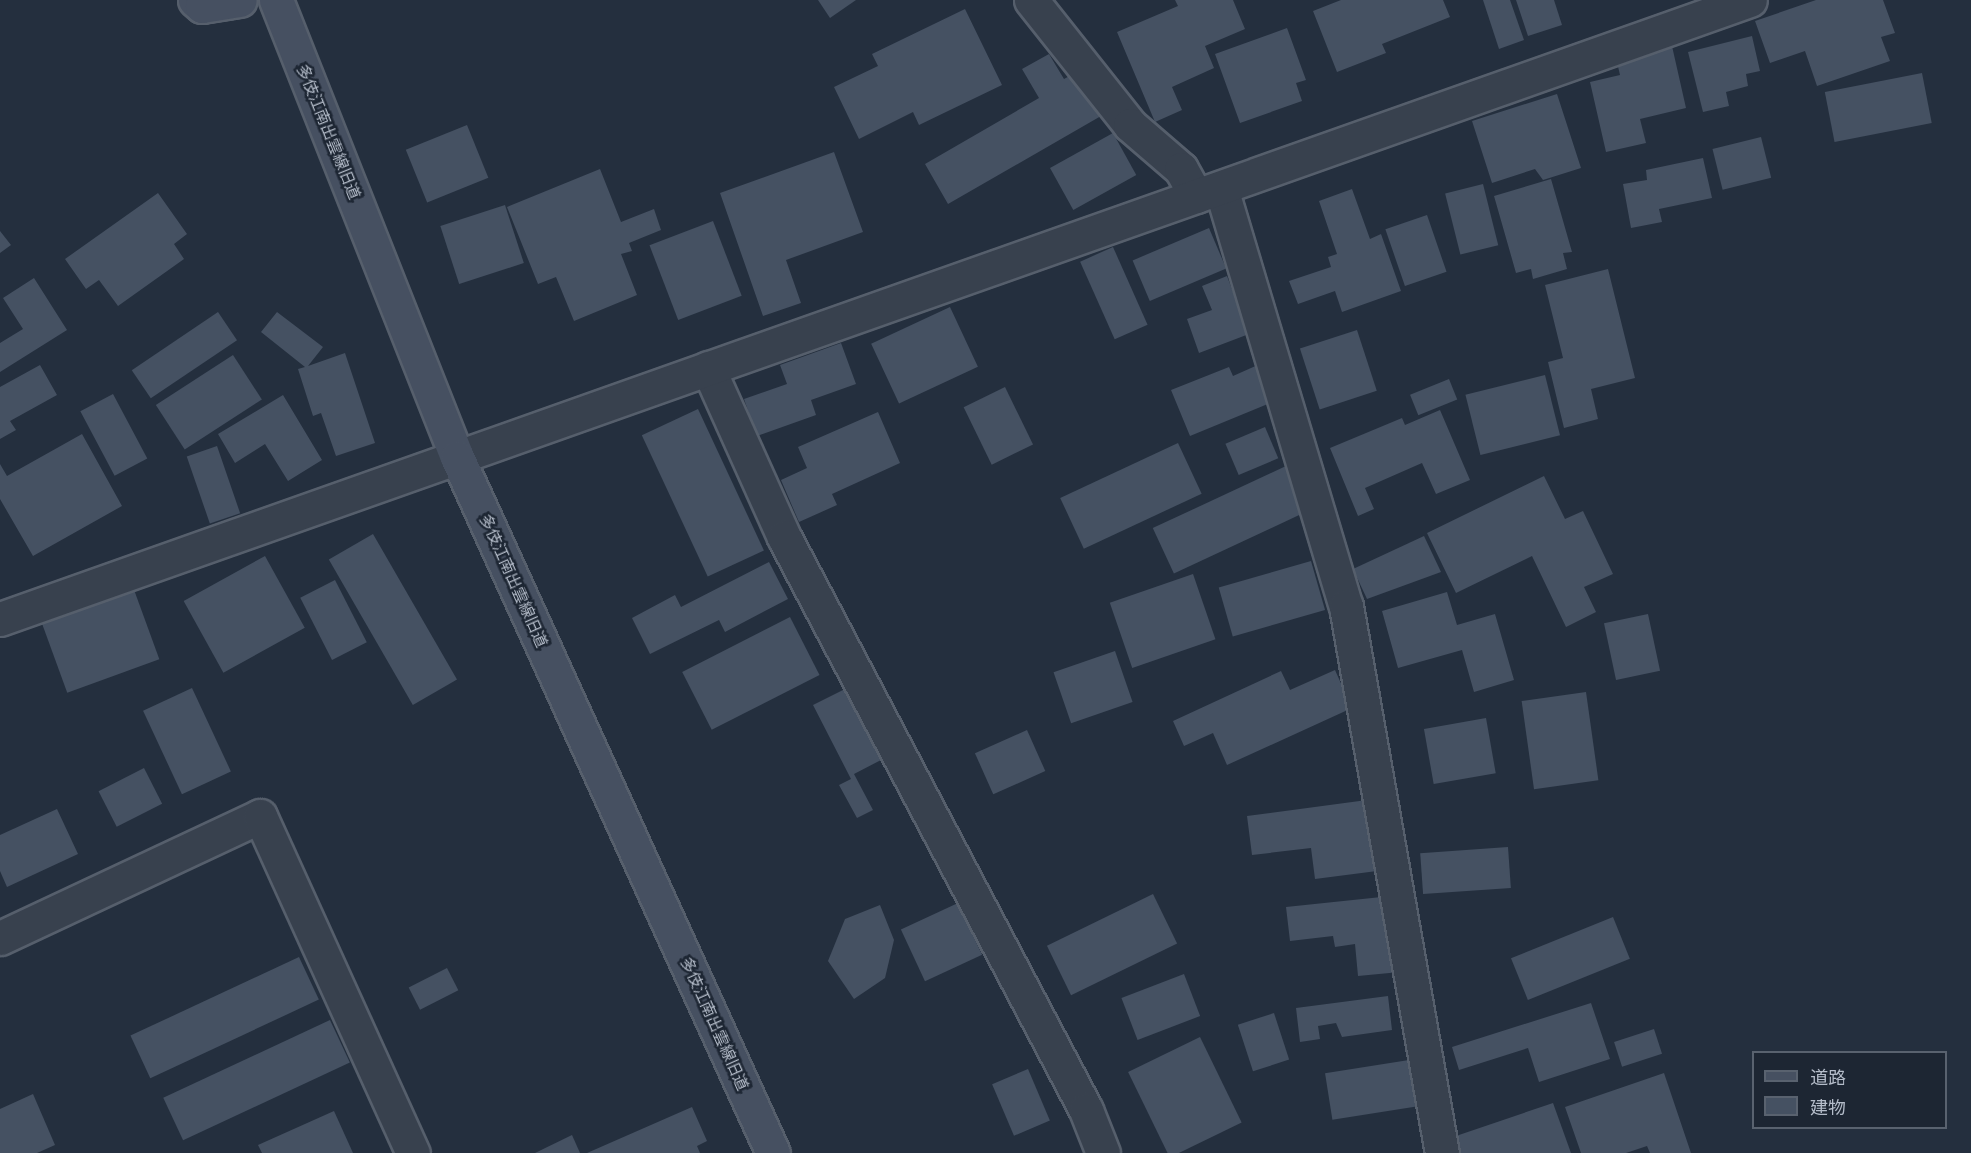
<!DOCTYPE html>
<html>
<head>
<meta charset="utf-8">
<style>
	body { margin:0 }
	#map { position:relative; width:1971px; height:1153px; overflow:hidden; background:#242f3e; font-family:"DM Sans","Noto Sans JP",sans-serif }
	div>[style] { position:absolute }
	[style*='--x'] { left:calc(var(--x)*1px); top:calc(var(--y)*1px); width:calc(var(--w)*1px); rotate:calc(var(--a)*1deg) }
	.building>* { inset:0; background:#455162; transform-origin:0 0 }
	.roads { filter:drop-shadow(2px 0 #565f6c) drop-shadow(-2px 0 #565f6c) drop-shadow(0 2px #565f6c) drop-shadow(0 -2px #565f6c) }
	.street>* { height:33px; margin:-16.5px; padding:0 16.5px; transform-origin:16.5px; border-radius:16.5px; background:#38414e }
	.secondary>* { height:33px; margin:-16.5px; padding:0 16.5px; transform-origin:16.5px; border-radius:16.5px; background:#465061 }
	span { translate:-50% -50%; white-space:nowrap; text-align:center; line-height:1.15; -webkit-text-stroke:5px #1d2633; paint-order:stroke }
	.street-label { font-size:16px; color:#b4bcc9 }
	.legend { position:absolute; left:1752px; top:1051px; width:195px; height:78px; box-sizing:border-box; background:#1d2633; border:2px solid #59626f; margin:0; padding:8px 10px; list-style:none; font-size:18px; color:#b4bcc9 }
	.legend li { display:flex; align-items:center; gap:12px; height:30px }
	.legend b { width:30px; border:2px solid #59626f }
</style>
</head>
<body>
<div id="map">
	<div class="building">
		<div style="clip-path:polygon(818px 0,856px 0,830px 18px)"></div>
		<div style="clip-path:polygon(1175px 0,1233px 0,1245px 29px,1205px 46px,1214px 68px,1172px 87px,1182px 110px,1155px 122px,1117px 32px,1178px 6px)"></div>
		<div style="clip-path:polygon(1341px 0,1443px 0,1450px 17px,1382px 44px,1386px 53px,1337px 72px,1313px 11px)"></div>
		<div style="clip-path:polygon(1483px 0,1510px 0,1524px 40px,1499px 49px)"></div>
		<div style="clip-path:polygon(1516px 0,1554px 0,1562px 25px,1528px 36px)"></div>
		<div style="clip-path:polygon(1816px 0,1883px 0,1895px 33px,1881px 37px,1890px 61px,1817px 86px,1805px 51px,1770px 63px,1755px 21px)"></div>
		<div style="clip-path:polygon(965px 9px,1002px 85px,919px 125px,913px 112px,859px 139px,834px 87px,878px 66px,872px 54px)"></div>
		<div style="clip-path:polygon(1287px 28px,1306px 80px,1296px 83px,1302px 101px,1240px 123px,1215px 54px)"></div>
		<div style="clip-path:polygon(1752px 36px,1760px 71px,1746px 74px,1748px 86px,1726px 92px,1729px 106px,1703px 112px,1688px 52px)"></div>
		<div style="clip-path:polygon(1672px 46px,1686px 108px,1640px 119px,1646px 143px,1606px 152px,1590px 82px,1620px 75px,1616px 58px)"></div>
		<div style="clip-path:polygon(1049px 54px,1064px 79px,1075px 73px,1101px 116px,948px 204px,925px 164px,1039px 98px,1022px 69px)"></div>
		<div style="left:1922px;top:73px;width:51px;height:99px;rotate:79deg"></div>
		<div style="clip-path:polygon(1557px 94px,1581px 168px,1543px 180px,1535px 169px,1492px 183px,1472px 121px)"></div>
		<div style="left:467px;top:125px;width:57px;height:66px;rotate:68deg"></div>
		<div style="left:1113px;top:133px;width:48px;height:72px;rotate:61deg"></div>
		<div style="left:1761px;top:137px;width:42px;height:50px;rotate:76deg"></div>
		<div style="clip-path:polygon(834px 152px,863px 232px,786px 260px,801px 303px,763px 316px,720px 193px)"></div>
		<div style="clip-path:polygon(1703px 158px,1712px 198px,1659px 209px,1662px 222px,1631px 228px,1623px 184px,1647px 180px,1646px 170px)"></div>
		<div style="clip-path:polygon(600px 169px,621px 222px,654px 209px,661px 230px,629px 243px,632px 251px,621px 254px,637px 295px,574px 321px,556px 277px,538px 284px,507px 207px)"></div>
		<div style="clip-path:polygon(1551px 179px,1572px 252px,1563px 253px,1567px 269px,1533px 279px,1531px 269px,1516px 273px,1494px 196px)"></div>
		<div style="left:1483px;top:184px;width:63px;height:39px;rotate:76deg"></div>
		<div style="clip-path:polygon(1352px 189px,1370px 239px,1381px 234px,1401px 291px,1342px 312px,1335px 291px,1298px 304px,1289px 281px,1331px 267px,1328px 257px,1337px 254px,1319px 201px)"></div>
		<div style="clip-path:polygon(158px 193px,187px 234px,174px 244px,184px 259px,118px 306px,99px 280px,86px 289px,65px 259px)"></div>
		<div style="left:505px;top:205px;width:61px;height:68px;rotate:72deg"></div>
		<div style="left:1427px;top:215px;width:60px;height:44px;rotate:71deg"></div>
		<div style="left:713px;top:221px;width:80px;height:68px;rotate:69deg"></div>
		<div style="left:1209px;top:228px;width:44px;height:83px;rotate:67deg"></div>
		<div style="clip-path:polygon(0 231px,11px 245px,0 253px)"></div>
		<div style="left:1113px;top:247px;width:85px;height:36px;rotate:66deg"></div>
		<div style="clip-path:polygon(1608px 269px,1635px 378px,1591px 389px,1598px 419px,1564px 428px,1548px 362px,1563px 358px,1545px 285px)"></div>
		<div style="clip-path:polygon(1227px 276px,1249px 334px,1199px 353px,1187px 319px,1212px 310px,1202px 286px)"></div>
		<div style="clip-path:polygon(34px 278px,67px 330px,0 372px,0 343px,23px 329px,3px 298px)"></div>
		<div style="left:950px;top:307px;width:66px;height:87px;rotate:65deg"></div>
		<div style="left:218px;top:312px;width:34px;height:104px;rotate:56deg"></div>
		<div style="clip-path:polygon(277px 312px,323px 347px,308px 366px,345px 353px,375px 443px,336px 456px,321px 413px,313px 416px,298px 369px,305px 367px,261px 332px)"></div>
		<div style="left:1357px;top:330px;width:64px;height:60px;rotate:72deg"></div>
		<div style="clip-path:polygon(841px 343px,856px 384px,811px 400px,816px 415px,757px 436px,744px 399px,787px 384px,780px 365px)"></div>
		<div style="left:233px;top:355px;width:53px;height:92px;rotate:57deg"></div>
		<div style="clip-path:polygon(1260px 364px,1275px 401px,1190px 436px,1171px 390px,1229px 367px,1233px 376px)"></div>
		<div style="clip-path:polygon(40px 365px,57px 395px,10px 421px,16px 430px,0 439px,0 387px)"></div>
		<div style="left:1545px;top:375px;width:62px;height:82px;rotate:76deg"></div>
		<div style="left:1449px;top:379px;width:22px;height:42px;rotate:68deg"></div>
		<div style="left:1005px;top:387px;width:64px;height:46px;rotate:64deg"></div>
		<div style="left:113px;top:394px;width:73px;height:37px;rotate:62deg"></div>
		<div style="clip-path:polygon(283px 395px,322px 460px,288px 481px,265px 444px,235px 463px,218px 434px)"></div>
		<div style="left:698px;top:409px;width:156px;height:62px;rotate:65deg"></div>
		<div style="clip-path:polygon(1440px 410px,1470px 480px,1436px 494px,1422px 463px,1365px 488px,1374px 509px,1358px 516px,1330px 448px,1402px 418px,1405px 425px)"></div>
		<div style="clip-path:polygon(878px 412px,900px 463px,832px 494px,837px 505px,799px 522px,781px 480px,807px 468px,798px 447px)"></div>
		<div style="left:1265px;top:427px;width:34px;height:43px;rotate:67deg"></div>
		<div style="clip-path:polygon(82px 434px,122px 506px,33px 556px,0 499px,0 464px,7px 476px)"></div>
		<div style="left:1178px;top:443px;width:56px;height:130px;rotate:65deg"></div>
		<div style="left:217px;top:446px;width:71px;height:32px;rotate:71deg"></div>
		<div style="left:1286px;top:466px;width:50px;height:147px;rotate:65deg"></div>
		<div style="clip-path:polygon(1544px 476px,1565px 519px,1583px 511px,1613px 574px,1584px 587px,1596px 612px,1566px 627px,1532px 556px,1456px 593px,1427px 533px)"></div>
		<div style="left:373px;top:534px;width:168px;height:51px;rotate:60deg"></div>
		<div style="clip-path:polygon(1424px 536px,1441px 572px,1367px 599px,1353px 569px)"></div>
		<div style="left:265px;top:556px;width:82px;height:93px;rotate:61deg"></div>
		<div style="left:1311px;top:561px;width:51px;height:96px;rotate:74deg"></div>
		<div style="clip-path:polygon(769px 562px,788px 599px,725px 632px,719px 620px,650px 654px,632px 618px,675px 595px,681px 607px)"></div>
		<div style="left:1193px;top:574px;width:69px;height:88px;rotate:71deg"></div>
		<div style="left:335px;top:580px;width:70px;height:39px;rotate:63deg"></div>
		<div style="left:133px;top:587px;width:77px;height:98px;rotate:70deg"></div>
		<div style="clip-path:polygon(1447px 592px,1457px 625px,1495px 614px,1514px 680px,1474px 692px,1462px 650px,1398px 668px,1382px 611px)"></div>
		<div style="left:1648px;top:614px;width:58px;height:45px;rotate:78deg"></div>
		<div style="left:790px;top:617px;width:65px;height:121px;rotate:63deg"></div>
		<div style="left:1115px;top:651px;width:54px;height:65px;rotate:71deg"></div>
		<div style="clip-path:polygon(1335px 670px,1352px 708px,1227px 765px,1213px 733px,1184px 746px,1173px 721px,1281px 671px,1290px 690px)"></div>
		<div style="left:192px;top:688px;width:92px;height:54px;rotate:65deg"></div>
		<div style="clip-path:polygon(845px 689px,881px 760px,854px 774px,873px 810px,857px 818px,839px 785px,851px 779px,813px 705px)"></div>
		<div style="left:1586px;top:692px;width:89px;height:65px;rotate:82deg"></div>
		<div style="left:1486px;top:718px;width:56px;height:63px;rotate:80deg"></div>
		<div style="left:1027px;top:730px;width:45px;height:57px;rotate:66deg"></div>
		<div style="left:144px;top:768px;width:40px;height:51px;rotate:63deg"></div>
		<div style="clip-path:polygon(1367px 800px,1377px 871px,1315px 879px,1311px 848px,1252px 855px,1247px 816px)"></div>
		<div style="clip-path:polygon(57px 809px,78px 854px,7px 887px,0 871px,0 835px)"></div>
		<div style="left:1508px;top:847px;width:41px;height:88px;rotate:86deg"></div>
		<div style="left:1153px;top:894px;width:55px;height:118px;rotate:64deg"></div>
		<div style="clip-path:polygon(1391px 896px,1400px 972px,1358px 976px,1355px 944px,1335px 947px,1333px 936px,1290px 941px,1286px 907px)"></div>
		<div style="left:958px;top:903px;width:57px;height:63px;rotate:65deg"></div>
		<div style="clip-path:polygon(880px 905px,894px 940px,885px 978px,854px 999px,828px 961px,845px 919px)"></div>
		<div style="left:1613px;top:917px;width:45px;height:110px;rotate:68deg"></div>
		<div style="left:299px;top:957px;width:47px;height:186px;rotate:65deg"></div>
		<div style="left:447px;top:968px;width:25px;height:43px;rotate:63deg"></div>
		<div style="left:1184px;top:974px;width:45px;height:67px;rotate:69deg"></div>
		<div style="clip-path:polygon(1388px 996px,1392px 1030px,1342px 1037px,1336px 1023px,1318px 1026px,1320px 1039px,1300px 1042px,1296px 1008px)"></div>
		<div style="clip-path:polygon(1591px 1003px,1610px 1059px,1539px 1082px,1528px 1048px,1459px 1070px,1452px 1047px)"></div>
		<div style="left:1274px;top:1013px;width:49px;height:38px;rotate:72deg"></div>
		<div style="left:330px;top:1020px;width:47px;height:184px;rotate:65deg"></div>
		<div style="left:1654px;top:1029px;width:26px;height:42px;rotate:72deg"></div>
		<div style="left:1200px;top:1037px;width:95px;height:80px;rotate:64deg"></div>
		<div style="left:1409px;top:1060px;width:47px;height:85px;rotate:81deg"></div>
		<div style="left:1028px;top:1069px;width:56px;height:39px;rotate:67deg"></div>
		<div style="clip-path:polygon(1664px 1073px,1691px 1153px,1650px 1153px,1647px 1146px,1626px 1153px,1581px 1153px,1565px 1107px)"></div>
		<div style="clip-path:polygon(33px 1094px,55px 1145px,37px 1153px,0 1153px,0 1109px)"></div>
		<div style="clip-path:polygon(1553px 1103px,1571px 1153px,1458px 1153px,1453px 1137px)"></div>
		<div style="clip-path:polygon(692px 1107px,707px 1141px,697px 1146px,700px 1153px,587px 1153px)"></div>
		<div style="clip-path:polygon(334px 1111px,353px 1153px,262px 1153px,258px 1145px)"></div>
		<div style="clip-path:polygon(572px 1135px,580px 1153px,535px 1153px)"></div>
	</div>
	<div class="roads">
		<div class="street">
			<div style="--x:1031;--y:0;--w:159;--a:51.6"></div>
			<div style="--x:1130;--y:125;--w:67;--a:40.8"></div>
			<div style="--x:1181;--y:169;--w:31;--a:61"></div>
			<div style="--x:1221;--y:188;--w:436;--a:73.4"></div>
			<div style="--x:1346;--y:606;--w:555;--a:80.05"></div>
			<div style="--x:708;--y:368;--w:185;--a:65.8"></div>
			<div style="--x:784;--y:537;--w:648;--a:62.21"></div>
			<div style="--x:1086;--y:1110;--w:46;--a:68.4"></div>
			<div style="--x:0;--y:619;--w:1856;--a:-19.48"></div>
			<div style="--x:0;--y:938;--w:287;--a:-25.1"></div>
			<div style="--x:260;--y:816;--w:370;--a:65.6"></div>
		</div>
		<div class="secondary">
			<div style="--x:195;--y:0;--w:9;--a:41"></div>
			<div style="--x:202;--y:6;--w:38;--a:-9"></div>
			<div style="--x:276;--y:0;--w:492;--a:68.4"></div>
			<div style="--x:457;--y:457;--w:764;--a:65.58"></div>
		</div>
	</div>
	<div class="street-label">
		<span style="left:328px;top:132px;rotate:68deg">多伎江南出雲線旧道</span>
		<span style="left:513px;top:581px;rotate:66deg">多伎江南出雲線旧道</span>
		<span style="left:714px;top:1024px;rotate:66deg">多伎江南出雲線旧道</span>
	</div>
	<ul class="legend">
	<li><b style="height:8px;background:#465061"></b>道路</li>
	<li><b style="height:16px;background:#455162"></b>建物</li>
	</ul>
</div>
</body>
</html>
